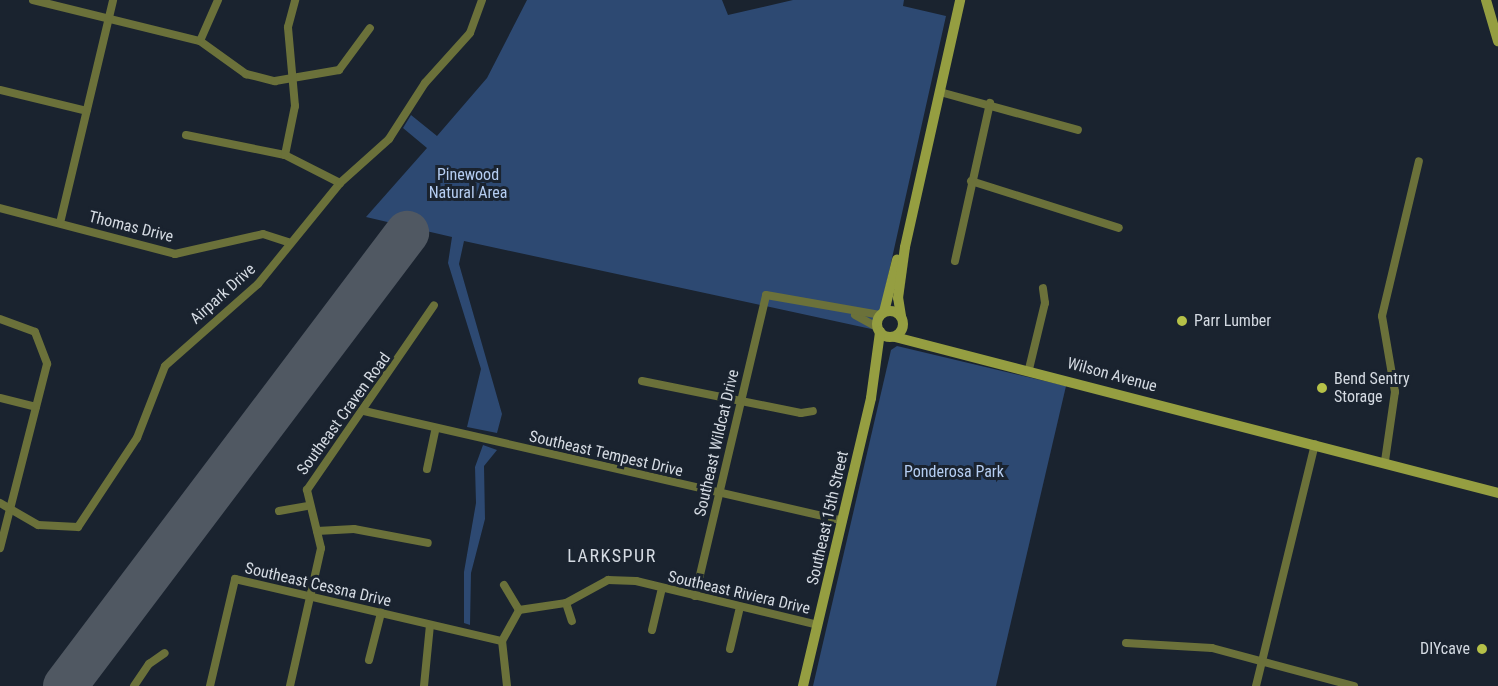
<!DOCTYPE html>
<html>
<head>
<meta charset="utf-8">
<style>
	body { margin:0 }
	#map { position:relative; width:1498px; height:686px; overflow:hidden; background:#1a232f; font-family:"Roboto Condensed",sans-serif }
	div>[style] { position:absolute }
	[style*='--x'] { left:calc(var(--x)*1px); top:calc(var(--y)*1px); width:calc(var(--w)*1px); rotate:calc(var(--a)*1deg) }
	.green>* { inset:0; background:#2d4972 }
	.runway>* { height:44px; margin:-22px; padding:0 22px; transform-origin:22px; border-radius:22px; background:#505862 }
	.street>* { height:8px; margin:-4px; padding:0 4px; transform-origin:4px; border-radius:4px; background:#6b713a }
	.secondary>* { height:10px; margin:-5px; padding:0 5px; transform-origin:5px; border-radius:5px; background:#959e41 }
	.secondary>.ring { margin:-5px; padding:0; box-sizing:content-box; background:none; border:10px solid #959e41; border-radius:50% }
	.dots>* { width:16px; height:16px; translate:-50% -50%; box-sizing:border-box; border:3px solid #1a232f; border-radius:50% }
	span { translate:-50% -50%; white-space:nowrap; text-align:center; line-height:1.15; -webkit-text-stroke:6px #1a232f; paint-order:stroke }
	.park-label { font-size:16px; color:#b5cdf1 }
	.street-label { font-size:16px; color:#d4dae2 }
	.poi-label { font-size:16px; color:#d4dae2 }
	.left { translate:0 -50%; text-align:left }
	.right { translate:-100% -50%; text-align:right }
	.neighbourhood-label { font-size:18px; color:#d4dae2; letter-spacing:1.5px }
</style>
</head>
<body>
<div id="map">
	<div class="green">
		<div style="clip-path:polygon(527px 0,722px 0,728px 15px,793px 0,904px 0,903px 6px,946px 16px,876px 330px,464px 241px,459px 264px,502px 414px,497px 433px,467px 427px,481px 369px,448px 263px,452px 237px,366px 217px,427px 148px,403px 128px,411px 115px,437px 136px,487px 78px)"></div>
		<div style="clip-path:polygon(897px 346px,1066px 386px,996px 686px,813px 686px,891px 350px)"></div>
		<div style="clip-path:polygon(483px 445px,497px 450px,484px 466px,485px 519px,471px 573px,470px 625px,464px 623px,464px 572px,476px 503px,475px 467px)"></div>
	</div>
	<div class="runway">
		<div style="--x:65;--y:686;--w:568;--a:-52.95"></div>
	</div>
	<div class="street">
		<div style="--x:33;--y:0;--w:172;--a:13.8"></div>
		<div style="--x:200;--y:41;--w:57;--a:35.7"></div>
		<div style="--x:246;--y:74;--w:30;--a:14"></div>
		<div style="--x:275;--y:81;--w:65;--a:-9.8"></div>
		<div style="--x:339;--y:70;--w:52;--a:-53.6"></div>
		<div style="--x:200;--y:41;--w:45;--a:-66.3"></div>
		<div style="--x:0;--y:90;--w:89;--a:13.6"></div>
		<div style="--x:940;--y:92;--w:143;--a:15.4"></div>
		<div style="--x:186;--y:135;--w:101;--a:11.4"></div>
		<div style="--x:285;--y:155;--w:62;--a:27"></div>
		<div style="--x:285;--y:155;--w:50;--a:-78.5"></div>
		<div style="--x:295;--y:106;--w:79;--a:-95.1"></div>
		<div style="--x:288;--y:27;--w:28;--a:-75"></div>
		<div style="--x:971;--y:181;--w:155;--a:17.6"></div>
		<div style="--x:0;--y:208;--w:181;--a:14.7"></div>
		<div style="--x:175;--y:254;--w:90;--a:-12.8"></div>
		<div style="--x:263;--y:234;--w:28;--a:18"></div>
		<div style="--x:60;--y:223;--w:229;--a:-76.6"></div>
		<div style="--x:955;--y:261;--w:162;--a:-77.5"></div>
		<div style="--x:855;--y:315;--w:26;--a:29"></div>
		<div style="--x:0;--y:319;--w:37;--a:20"></div>
		<div style="--x:35;--y:332;--w:34;--a:69"></div>
		<div style="--x:47;--y:364;--w:190;--a:104.3"></div>
		<div style="--x:1029;--y:369;--w:68;--a:-76.4"></div>
		<div style="--x:1045;--y:303;--w:15;--a:-98"></div>
		<div style="--x:642;--y:381;--w:162;--a:11.4"></div>
		<div style="--x:801;--y:413;--w:12;--a:-9"></div>
		<div style="--x:0;--y:398;--w:37;--a:14"></div>
		<div style="--x:364;--y:411;--w:491;--a:12.9"></div>
		<div style="--x:1385;--y:461;--w:70;--a:-81.8"></div>
		<div style="--x:1395;--y:392;--w:77;--a:-99.7"></div>
		<div style="--x:1382;--y:316;--w:159;--a:-76.6"></div>
		<div style="--x:427;--y:469;--w:39;--a:-78"></div>
		<div style="--x:0;--y:503;--w:44;--a:30.1"></div>
		<div style="--x:38;--y:525;--w:40;--a:2.9"></div>
		<div style="--x:78;--y:527;--w:107;--a:-56.5"></div>
		<div style="--x:137;--y:438;--w:77;--a:-68.7"></div>
		<div style="--x:165;--y:366;--w:124;--a:-41.4"></div>
		<div style="--x:258;--y:284;--w:130;--a:-50.9"></div>
		<div style="--x:340;--y:183;--w:66;--a:-41.9"></div>
		<div style="--x:389;--y:139;--w:67;--a:-57.3"></div>
		<div style="--x:425;--y:83;--w:67;--a:-48"></div>
		<div style="--x:470;--y:33;--w:35;--a:-70"></div>
		<div style="--x:279;--y:511;--w:28;--a:-10"></div>
		<div style="--x:317;--y:531;--w:37;--a:-3"></div>
		<div style="--x:354;--y:529;--w:75;--a:10.7"></div>
		<div style="--x:504;--y:585;--w:29;--a:59"></div>
		<div style="--x:695;--y:596;--w:309;--a:-76.7"></div>
		<div style="--x:766;--y:295;--w:117;--a:9.9"></div>
		<div style="--x:566;--y:603;--w:19;--a:72"></div>
		<div style="--x:652;--y:630;--w:43;--a:-76.6"></div>
		<div style="--x:1126;--y:643;--w:86;--a:3.3"></div>
		<div style="--x:1212;--y:648;--w:147;--a:15"></div>
		<div style="--x:730;--y:649;--w:43;--a:-76.6"></div>
		<div style="--x:369;--y:660;--w:49;--a:-75.7"></div>
		<div style="--x:134;--y:686;--w:27;--a:-56"></div>
		<div style="--x:149;--y:664;--w:19;--a:-35"></div>
		<div style="--x:210;--y:686;--w:110;--a:-76.8"></div>
		<div style="--x:235;--y:579;--w:274;--a:13.1"></div>
		<div style="--x:290;--y:686;--w:141;--a:-77.3"></div>
		<div style="--x:321;--y:548;--w:60;--a:-103.6"></div>
		<div style="--x:307;--y:490;--w:224;--a:-55.5"></div>
		<div style="--x:424;--y:686;--w:61;--a:-84.4"></div>
		<div style="--x:507;--y:686;--w:45;--a:-96.3"></div>
		<div style="--x:502;--y:641;--w:35;--a:-61"></div>
		<div style="--x:519;--y:610;--w:48;--a:-8.5"></div>
		<div style="--x:566;--y:603;--w:48;--a:-28.7"></div>
		<div style="--x:608;--y:580;--w:28;--a:2"></div>
		<div style="--x:636;--y:581;--w:187;--a:13.6"></div>
		<div style="--x:1256;--y:686;--w:249;--a:-76.3"></div>
	</div>
	<div class="secondary">
		<div style="--x:1486;--y:0;--w:43;--a:73.7"></div>
		<div class="ring" style="left:877px;top:311px;width:16px;height:16px"></div>
		<div style="--x:884;--y:312;--w:54;--a:-76"></div>
		<div style="--x:901;--y:316;--w:18;--a:-99"></div>
		<div style="--x:898;--y:298;--w:51;--a:-82.2"></div>
		<div style="--x:905;--y:247;--w:253;--a:-77.4"></div>
		<div style="--x:895;--y:337;--w:623;--a:14.5"></div>
		<div style="--x:803;--y:686;--w:296;--a:-76.7"></div>
		<div style="--x:871;--y:398;--w:67;--a:-82.2"></div>
	</div>
	<div class="dots">
		<div style="left:1182px;top:321px;background:#b6c148"></div>
		<div style="left:1322px;top:388px;background:#b6c148"></div>
		<div style="left:1482px;top:649px;background:#b6c148"></div>
	</div>
	<div class="park-label">
		<span style="left:468px;top:184px">Pinewood<br>Natural Area</span>
		<span style="left:954px;top:472px">Ponderosa Park</span>
	</div>
	<div class="street-label">
		<span style="left:131px;top:227px;rotate:14deg">Thomas Drive</span>
		<span style="left:223px;top:294px;rotate:-42deg">Airpark Drive</span>
		<span style="left:1112px;top:375px;rotate:15deg">Wilson Avenue</span>
		<span style="left:344px;top:414px;rotate:-54deg">Southeast Craven Road</span>
		<span style="left:717px;top:443px;rotate:-77deg">Southeast Wildcat Drive</span>
		<span style="left:606px;top:454px;rotate:13deg">Southeast Tempest Drive</span>
		<span style="left:828px;top:518px;rotate:-77deg">Southeast 15th Street</span>
		<span style="left:318px;top:585px;rotate:13deg">Southeast Cessna Drive</span>
		<span style="left:739px;top:593px;rotate:13deg">Southeast Riviera Drive</span>
	</div>
	<div class="poi-label">
		<span class="left" style="left:1194px;top:321px">Parr Lumber</span>
		<span class="left" style="left:1334px;top:388px">Bend Sentry<br>Storage</span>
		<span class="right" style="left:1470px;top:649px">DIYcave</span>
	</div>
	<div class="neighbourhood-label">
		<span style="left:612px;top:556px">LARKSPUR</span>
	</div>
</div>
</body>
</html>
